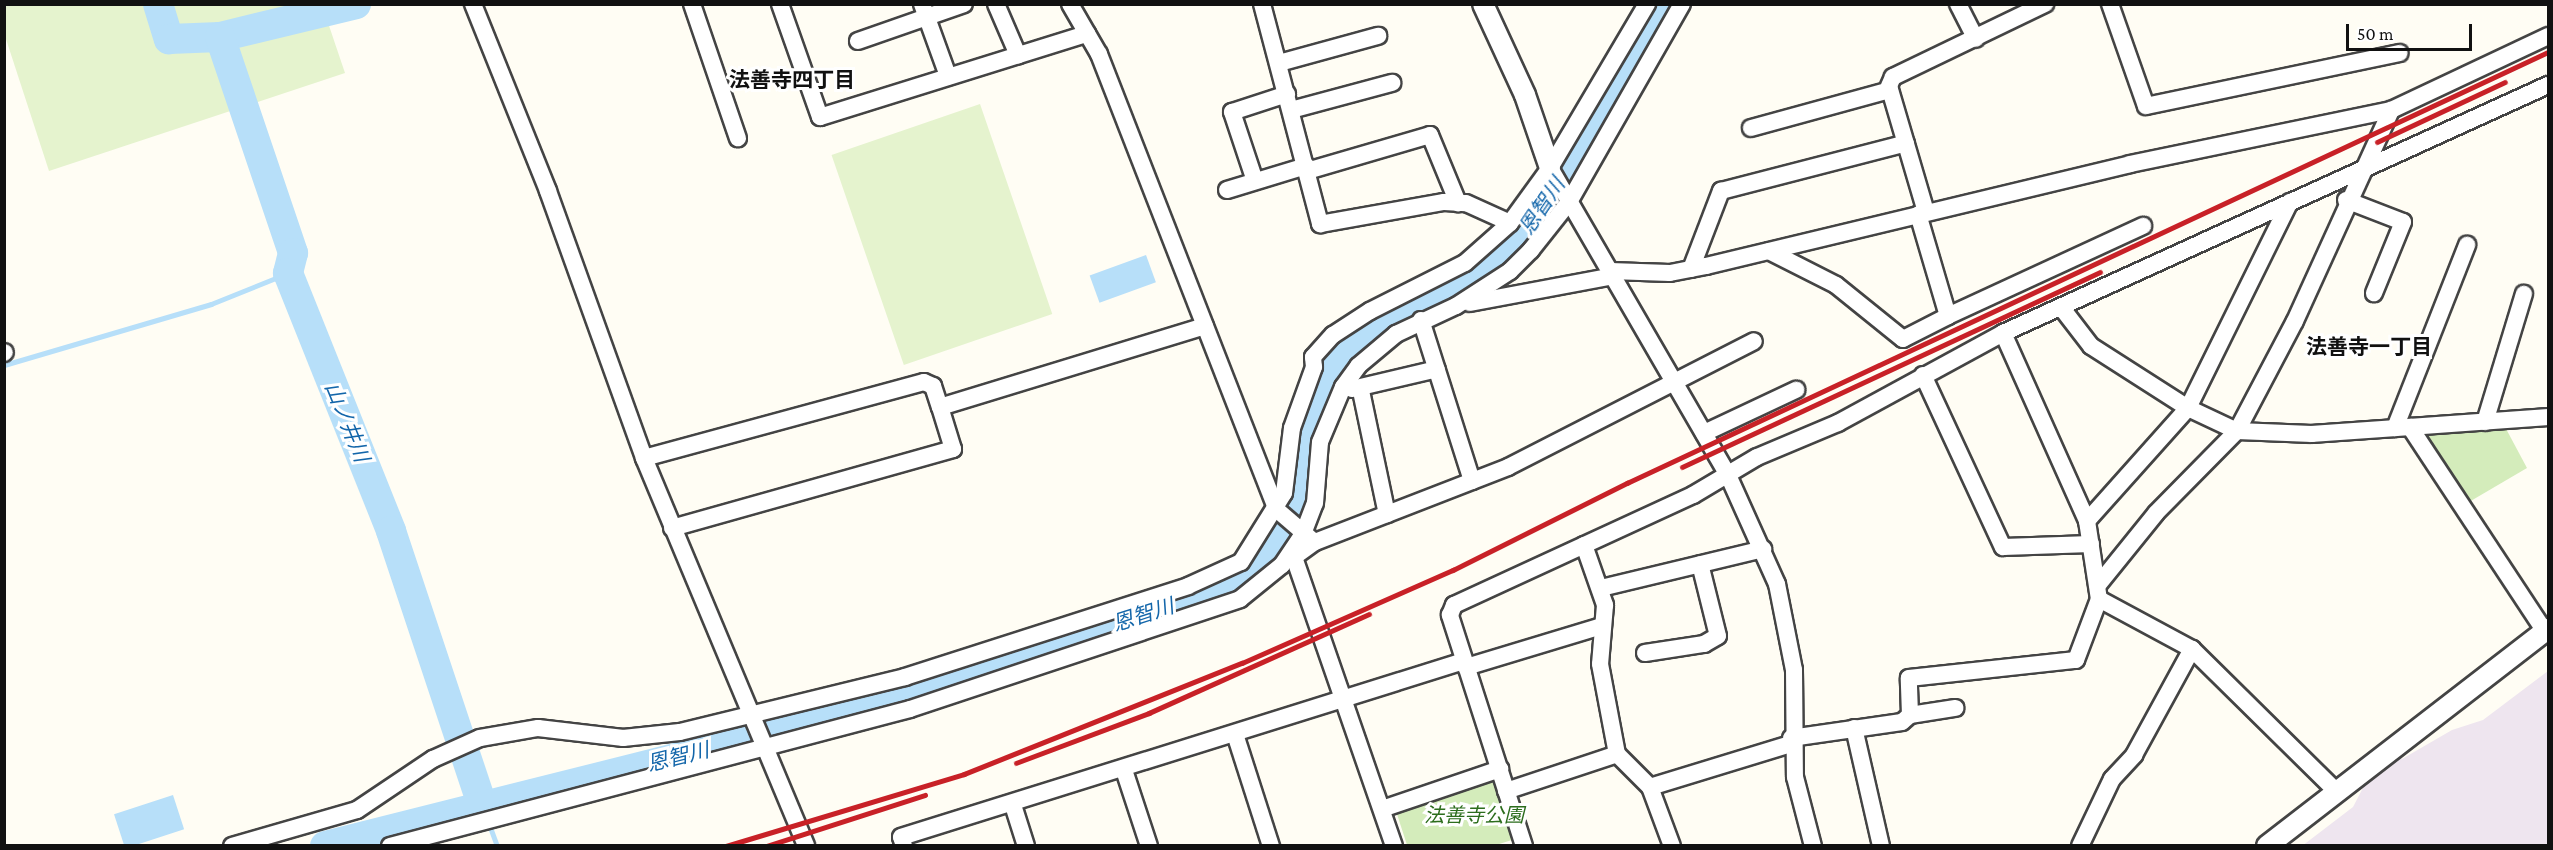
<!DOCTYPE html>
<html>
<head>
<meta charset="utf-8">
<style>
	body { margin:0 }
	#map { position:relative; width:2553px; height:850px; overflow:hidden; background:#fffdf4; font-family:"Crimson Pro","Noto Sans JP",serif }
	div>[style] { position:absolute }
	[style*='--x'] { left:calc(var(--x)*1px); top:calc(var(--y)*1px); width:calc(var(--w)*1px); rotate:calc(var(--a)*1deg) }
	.industrial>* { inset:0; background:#eee5ef }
	.green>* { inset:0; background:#d4ecbb }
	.pitch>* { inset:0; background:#e5f3ce; transform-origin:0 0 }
	.water>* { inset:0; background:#b7dff9; transform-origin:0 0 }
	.stream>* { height:5px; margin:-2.5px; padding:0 2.5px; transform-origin:2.5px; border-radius:2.5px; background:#b7dff9 }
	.river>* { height:30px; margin:-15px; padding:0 15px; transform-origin:15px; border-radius:15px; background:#b7dff9 }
	.roads { filter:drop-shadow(2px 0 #444) drop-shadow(-2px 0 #444) drop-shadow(0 2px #444) drop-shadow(0 -2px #444) }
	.minor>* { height:16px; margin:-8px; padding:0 8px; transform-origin:8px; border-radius:8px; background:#fff }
	.tertiary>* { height:20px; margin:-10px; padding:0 10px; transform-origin:10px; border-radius:10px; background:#fff }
	.rail>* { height:4.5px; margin:-2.25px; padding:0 2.25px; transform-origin:2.25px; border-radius:2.25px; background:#c82127 }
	span { translate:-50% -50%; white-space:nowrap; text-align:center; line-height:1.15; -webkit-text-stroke:6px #fff; paint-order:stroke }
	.park-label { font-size:20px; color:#2c6d1d; font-style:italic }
	.neighbourhood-label { font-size:21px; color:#111; font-weight:700 }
	.water-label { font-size:21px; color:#1366aa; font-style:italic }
	.frame { position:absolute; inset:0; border:6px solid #111; pointer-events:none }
	.scale { position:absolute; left:2346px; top:24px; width:126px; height:27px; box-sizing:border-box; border:3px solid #111; border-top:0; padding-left:8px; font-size:18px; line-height:21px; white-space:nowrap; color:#111; -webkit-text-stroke:4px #fff; paint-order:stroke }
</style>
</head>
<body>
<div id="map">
	<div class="industrial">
		<div style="clip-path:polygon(2548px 671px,2548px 845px,2302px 846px,2353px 807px,2366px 782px,2397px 755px,2402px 759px,2452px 730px,2483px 720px)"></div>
	</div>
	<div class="green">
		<div style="clip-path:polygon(2504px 425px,2527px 468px,2469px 502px,2422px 430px)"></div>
		<div style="clip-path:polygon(1494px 778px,1515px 839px,1496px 845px,1407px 845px,1396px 811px)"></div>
	</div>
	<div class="pitch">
		<div style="clip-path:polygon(4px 5px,322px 5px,345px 73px,49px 171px,5px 36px)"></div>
		<div style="left:980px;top:104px;width:222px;height:157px;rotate:71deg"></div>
	</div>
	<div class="water">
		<div style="left:1146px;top:255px;width:29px;height:60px;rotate:70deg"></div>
		<div style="left:173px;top:795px;width:36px;height:62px;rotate:72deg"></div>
	</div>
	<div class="stream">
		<div style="--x:4;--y:365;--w:216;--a:-16.4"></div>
		<div style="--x:211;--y:304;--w:83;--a:-21.9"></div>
		<div style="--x:483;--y:808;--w:40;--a:69.8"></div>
	</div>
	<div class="river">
		<div style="--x:158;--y:4;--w:37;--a:73"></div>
		<div style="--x:169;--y:39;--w:51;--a:-2.2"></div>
		<div style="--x:220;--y:37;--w:140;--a:-13.6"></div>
		<div style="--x:220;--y:37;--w:228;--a:71.3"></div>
		<div style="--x:293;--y:253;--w:21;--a:104"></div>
		<div style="--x:288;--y:273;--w:278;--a:68.2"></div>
		<div style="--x:391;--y:531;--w:292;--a:71.6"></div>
		<div style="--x:325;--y:846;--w:447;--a:-14.1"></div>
		<div style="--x:758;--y:737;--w:316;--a:-17.3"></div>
		<div style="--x:1060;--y:643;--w:193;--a:-19.7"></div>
		<div style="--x:1242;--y:578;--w:33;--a:-35"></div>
		<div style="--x:1269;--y:559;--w:33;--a:-59"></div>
		<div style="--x:1286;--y:531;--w:46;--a:-69.6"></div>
		<div style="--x:1302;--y:488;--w:46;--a:-87.5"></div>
		<div style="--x:1304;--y:442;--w:47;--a:-72.7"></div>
		<div style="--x:1318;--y:397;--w:44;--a:-58.1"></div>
		<div style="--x:1341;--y:360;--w:39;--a:-44"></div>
		<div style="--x:1369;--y:333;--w:133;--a:-27.7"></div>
		<div style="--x:1487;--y:271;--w:52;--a:-43.5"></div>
		<div style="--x:1525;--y:235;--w:272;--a:-58.1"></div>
	</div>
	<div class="roads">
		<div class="minor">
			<div style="--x:473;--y:4;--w:201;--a:68.1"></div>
			<div style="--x:548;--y:191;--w:284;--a:70.2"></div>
			<div style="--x:644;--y:458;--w:420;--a:67.3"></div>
			<div style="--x:692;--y:4;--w:142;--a:71.1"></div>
			<div style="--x:780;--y:4;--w:120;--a:70.5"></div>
			<div style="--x:820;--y:117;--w:280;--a:-17.3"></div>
			<div style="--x:922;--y:4;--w:77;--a:70.1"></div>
			<div style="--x:996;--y:4;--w:56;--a:66.7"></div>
			<div style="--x:1070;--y:4;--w:58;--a:59.9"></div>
			<div style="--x:1099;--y:54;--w:488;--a:68.7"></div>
			<div style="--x:1276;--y:509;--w:48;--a:40.7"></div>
			<div style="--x:1262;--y:4;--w:228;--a:75.2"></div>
			<div style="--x:1320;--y:224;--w:126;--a:-10.1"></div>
			<div style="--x:1444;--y:202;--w:22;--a:3"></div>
			<div style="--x:1466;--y:203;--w:48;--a:24.4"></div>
			<div style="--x:1958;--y:4;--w:39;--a:63"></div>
			<div style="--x:2110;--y:4;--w:108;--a:70.6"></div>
			<div style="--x:2146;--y:106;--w:259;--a:-11.8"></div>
			<div style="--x:858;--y:41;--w:112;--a:-19.2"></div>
			<div style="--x:1279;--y:63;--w:103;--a:-15.3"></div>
			<div style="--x:1291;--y:110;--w:105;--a:-15"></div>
			<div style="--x:1751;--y:128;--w:144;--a:-15.3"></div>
			<div style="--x:1550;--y:168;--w:355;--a:59.9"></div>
			<div style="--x:1728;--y:475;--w:120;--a:65.8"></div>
			<div style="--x:1777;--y:584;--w:88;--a:78.8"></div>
			<div style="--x:1794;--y:670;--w:107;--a:89.5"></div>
			<div style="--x:1795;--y:777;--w:71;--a:75.4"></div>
			<div style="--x:1307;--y:171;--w:128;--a:-16.3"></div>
			<div style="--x:1430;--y:135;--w:74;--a:67.6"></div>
			<div style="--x:1255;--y:181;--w:73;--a:-108.4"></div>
			<div style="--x:1232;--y:112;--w:58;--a:-18.1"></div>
			<div style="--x:1227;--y:190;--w:83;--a:-16.9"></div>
			<div style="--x:2346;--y:200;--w:61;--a:21.1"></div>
			<div style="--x:2403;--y:222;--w:77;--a:112.2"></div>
			<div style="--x:1926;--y:212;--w:131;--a:-106.4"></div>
			<div style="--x:1889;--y:86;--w:10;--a:-66"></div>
			<div style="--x:1893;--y:77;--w:169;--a:-25.7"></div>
			<div style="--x:1769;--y:251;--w:75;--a:26.9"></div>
			<div style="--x:1836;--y:285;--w:86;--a:38.9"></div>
			<div style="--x:1903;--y:339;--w:51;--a:-27.1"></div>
			<div style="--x:1948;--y:316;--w:106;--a:-106.4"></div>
			<div style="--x:1691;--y:269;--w:84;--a:-69"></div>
			<div style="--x:1721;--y:191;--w:191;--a:-14.5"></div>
			<div style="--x:1610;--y:271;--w:60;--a:1.9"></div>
			<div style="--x:1670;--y:273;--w:37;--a:-11"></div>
			<div style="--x:1706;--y:266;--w:436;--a:-13.5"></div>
			<div style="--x:2130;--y:164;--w:267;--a:-11.7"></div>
			<div style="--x:2391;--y:110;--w:174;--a:-25.2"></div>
			<div style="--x:1470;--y:303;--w:147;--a:-10.6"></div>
			<div style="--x:2061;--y:307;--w:49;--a:52.4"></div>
			<div style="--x:2091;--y:346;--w:115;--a:32.6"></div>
			<div style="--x:2188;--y:408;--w:54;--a:25.1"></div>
			<div style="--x:2237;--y:431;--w:75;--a:2.3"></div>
			<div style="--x:2312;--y:434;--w:98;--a:-4.1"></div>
			<div style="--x:2410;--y:427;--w:245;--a:56.6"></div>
			<div style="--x:1948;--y:316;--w:215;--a:-24.8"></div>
			<div style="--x:1421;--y:320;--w:169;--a:72.4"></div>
			<div style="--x:2003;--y:333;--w:206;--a:65.9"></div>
			<div style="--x:2087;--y:521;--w:79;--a:81.3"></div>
			<div style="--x:2099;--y:599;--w:106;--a:28.3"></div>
			<div style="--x:2192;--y:649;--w:201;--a:44.6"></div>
			<div style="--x:4;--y:353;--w:1;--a:-45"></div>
			<div style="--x:1923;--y:375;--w:190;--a:65.1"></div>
			<div style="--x:2003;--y:547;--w:88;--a:-2"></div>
			<div style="--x:1352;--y:389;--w:87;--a:-13.2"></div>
			<div style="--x:1361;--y:391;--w:126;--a:78.1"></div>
			<div style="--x:2485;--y:422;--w:134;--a:-73.1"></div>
			<div style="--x:2410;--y:427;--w:138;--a:-4.1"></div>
			<div style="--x:2395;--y:428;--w:197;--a:-68.5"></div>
			<div style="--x:1704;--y:433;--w:102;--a:-25.1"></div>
			<div style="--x:644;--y:458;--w:290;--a:-15.2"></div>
			<div style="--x:924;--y:382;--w:10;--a:24"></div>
			<div style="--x:933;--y:386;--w:22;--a:72"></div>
			<div style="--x:940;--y:407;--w:277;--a:-17"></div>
			<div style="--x:2087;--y:521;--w:152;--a:-48.2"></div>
			<div style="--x:2188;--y:408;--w:230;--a:-63.7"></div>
			<div style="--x:672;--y:528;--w:292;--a:-15.7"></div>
			<div style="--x:953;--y:449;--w:44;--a:-107.2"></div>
			<div style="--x:1584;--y:545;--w:64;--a:70.7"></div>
			<div style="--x:1605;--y:605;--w:59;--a:94.8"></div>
			<div style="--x:1600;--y:664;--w:92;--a:79.3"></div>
			<div style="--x:1617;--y:754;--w:47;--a:45"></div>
			<div style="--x:1650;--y:787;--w:63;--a:69.6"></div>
			<div style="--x:2098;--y:585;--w:92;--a:-51.1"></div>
			<div style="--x:2156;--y:513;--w:115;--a:-45.4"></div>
			<div style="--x:2237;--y:431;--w:124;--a:-62.2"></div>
			<div style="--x:2295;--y:321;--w:232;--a:-65.5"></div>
			<div style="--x:1601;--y:588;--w:167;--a:-13.5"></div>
			<div style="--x:1645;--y:653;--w:60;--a:-8.7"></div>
			<div style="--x:1704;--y:644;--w:16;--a:-30"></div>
			<div style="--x:1718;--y:636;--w:74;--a:-104"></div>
			<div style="--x:1466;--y:667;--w:142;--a:-16.8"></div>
			<div style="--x:1910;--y:715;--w:46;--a:-8.8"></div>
			<div style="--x:1854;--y:728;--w:121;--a:77.1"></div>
			<div style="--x:1235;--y:734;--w:118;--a:72.2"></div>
			<div style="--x:1791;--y:738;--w:112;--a:-8.2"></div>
			<div style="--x:1902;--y:722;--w:11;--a:-41"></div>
			<div style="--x:1910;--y:715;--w:37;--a:-92"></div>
			<div style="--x:1909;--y:678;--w:168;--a:-6.2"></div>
			<div style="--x:2076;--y:660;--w:65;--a:-69.3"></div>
			<div style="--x:1124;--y:770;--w:80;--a:71.8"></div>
			<div style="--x:1650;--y:787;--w:147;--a:-17"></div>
			<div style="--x:1506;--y:791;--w:117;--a:-18.4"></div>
			<div style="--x:1013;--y:805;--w:43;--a:72.4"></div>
			<div style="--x:1382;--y:809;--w:125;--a:-18.7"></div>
			<div style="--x:232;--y:846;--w:130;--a:-16.1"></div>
			<div style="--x:357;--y:810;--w:92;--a:-33.9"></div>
			<div style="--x:433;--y:759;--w:51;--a:-24.1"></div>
			<div style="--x:480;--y:738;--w:59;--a:-9.8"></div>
			<div style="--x:538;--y:728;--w:86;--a:6.7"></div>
			<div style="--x:623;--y:738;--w:57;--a:-6"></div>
			<div style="--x:680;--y:732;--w:232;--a:-13.7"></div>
			<div style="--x:905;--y:677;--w:297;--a:-17.8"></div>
			<div style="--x:1188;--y:586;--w:58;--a:-24.4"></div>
			<div style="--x:1241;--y:562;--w:81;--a:-58.1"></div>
			<div style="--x:1284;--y:493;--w:65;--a:-83"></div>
			<div style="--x:1292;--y:428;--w:65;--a:-70.2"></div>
			<div style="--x:1314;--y:367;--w:10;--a:-96"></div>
			<div style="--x:1313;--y:357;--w:30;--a:-48"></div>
			<div style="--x:1333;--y:335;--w:44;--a:-33"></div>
			<div style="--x:1370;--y:311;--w:106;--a:-26.8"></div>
			<div style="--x:1465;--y:263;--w:60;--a:-41.6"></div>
			<div style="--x:1510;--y:223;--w:68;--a:-54"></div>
			<div style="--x:1550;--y:168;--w:191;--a:-59.4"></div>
			<div style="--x:390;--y:846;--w:538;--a:-14.76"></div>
			<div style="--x:910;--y:709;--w:348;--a:-18.4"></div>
			<div style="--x:1240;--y:599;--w:54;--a:-39"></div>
			<div style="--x:1282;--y:565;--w:37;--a:-56"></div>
			<div style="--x:1303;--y:534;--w:33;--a:-69"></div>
			<div style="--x:1315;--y:503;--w:61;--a:-85.3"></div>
			<div style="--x:1320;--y:442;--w:60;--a:-67.3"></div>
			<div style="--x:1343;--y:387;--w:26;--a:-54"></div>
			<div style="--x:1358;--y:366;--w:50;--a:-40.1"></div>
			<div style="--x:1396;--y:334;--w:66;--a:-25"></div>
			<div style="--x:1456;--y:306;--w:64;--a:-32.9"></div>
			<div style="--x:1510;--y:271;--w:30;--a:-45"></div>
			<div style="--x:1531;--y:250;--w:61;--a:-51.6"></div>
			<div style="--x:1569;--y:202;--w:228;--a:-60.3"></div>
			<div style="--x:904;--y:846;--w:9;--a:-108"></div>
			<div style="--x:901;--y:837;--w:590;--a:-17.36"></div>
			<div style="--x:1394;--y:846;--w:306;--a:-109.1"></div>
			<div style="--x:1294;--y:557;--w:26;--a:-36"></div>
			<div style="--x:1315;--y:542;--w:207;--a:-21.2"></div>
			<div style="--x:1508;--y:467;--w:276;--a:-27.1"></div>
			<div style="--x:1524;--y:846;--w:243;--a:-107.8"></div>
			<div style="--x:1450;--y:615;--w:11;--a:-68"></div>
			<div style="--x:1454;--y:605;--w:263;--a:-24.7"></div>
			<div style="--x:1693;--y:495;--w:74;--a:-30.7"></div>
			<div style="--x:1757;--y:457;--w:88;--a:-22.8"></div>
			<div style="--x:1838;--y:423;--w:188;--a:-28.6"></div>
			<div style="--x:2003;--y:333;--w:599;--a:-24.47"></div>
			<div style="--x:2080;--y:846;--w:74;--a:-64.5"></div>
			<div style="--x:2112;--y:779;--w:33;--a:-47"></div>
			<div style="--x:2134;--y:755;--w:121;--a:-61.3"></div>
		</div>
		<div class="tertiary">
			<div style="--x:1483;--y:4;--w:100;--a:65.2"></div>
			<div style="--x:1525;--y:95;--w:77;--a:71.1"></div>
			<div style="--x:2267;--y:846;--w:355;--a:-37.7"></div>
		</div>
	</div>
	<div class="rail">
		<div style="--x:2377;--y:142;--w:141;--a:-25.1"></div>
		<div style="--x:1682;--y:467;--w:461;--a:-25"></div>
		<div style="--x:1016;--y:763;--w:142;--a:-20.6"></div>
		<div style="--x:1149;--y:713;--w:241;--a:-24.2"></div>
		<div style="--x:726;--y:846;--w:249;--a:-16.8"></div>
		<div style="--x:964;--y:774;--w:299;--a:-21.8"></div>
		<div style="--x:1242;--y:663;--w:231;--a:-23.8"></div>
		<div style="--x:1453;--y:570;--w:195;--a:-26.6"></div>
		<div style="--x:1627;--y:483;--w:1017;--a:-25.08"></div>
		<div style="--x:767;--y:846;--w:166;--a:-17.9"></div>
	</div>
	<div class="park-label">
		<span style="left:1474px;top:815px">法善寺公園</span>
	</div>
	<div class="neighbourhood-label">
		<span style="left:792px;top:80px">法善寺四丁目</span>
		<span style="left:2369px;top:347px">法善寺一丁目</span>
	</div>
	<div class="water-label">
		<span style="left:1542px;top:206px;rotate:-56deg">恩智川</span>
		<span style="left:347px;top:422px;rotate:68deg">山ノ井川</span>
		<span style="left:1143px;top:615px;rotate:-18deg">恩智川</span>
		<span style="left:678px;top:757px;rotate:-14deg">恩智川</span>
	</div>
	<div class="frame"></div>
	<div class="scale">50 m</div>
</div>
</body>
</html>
